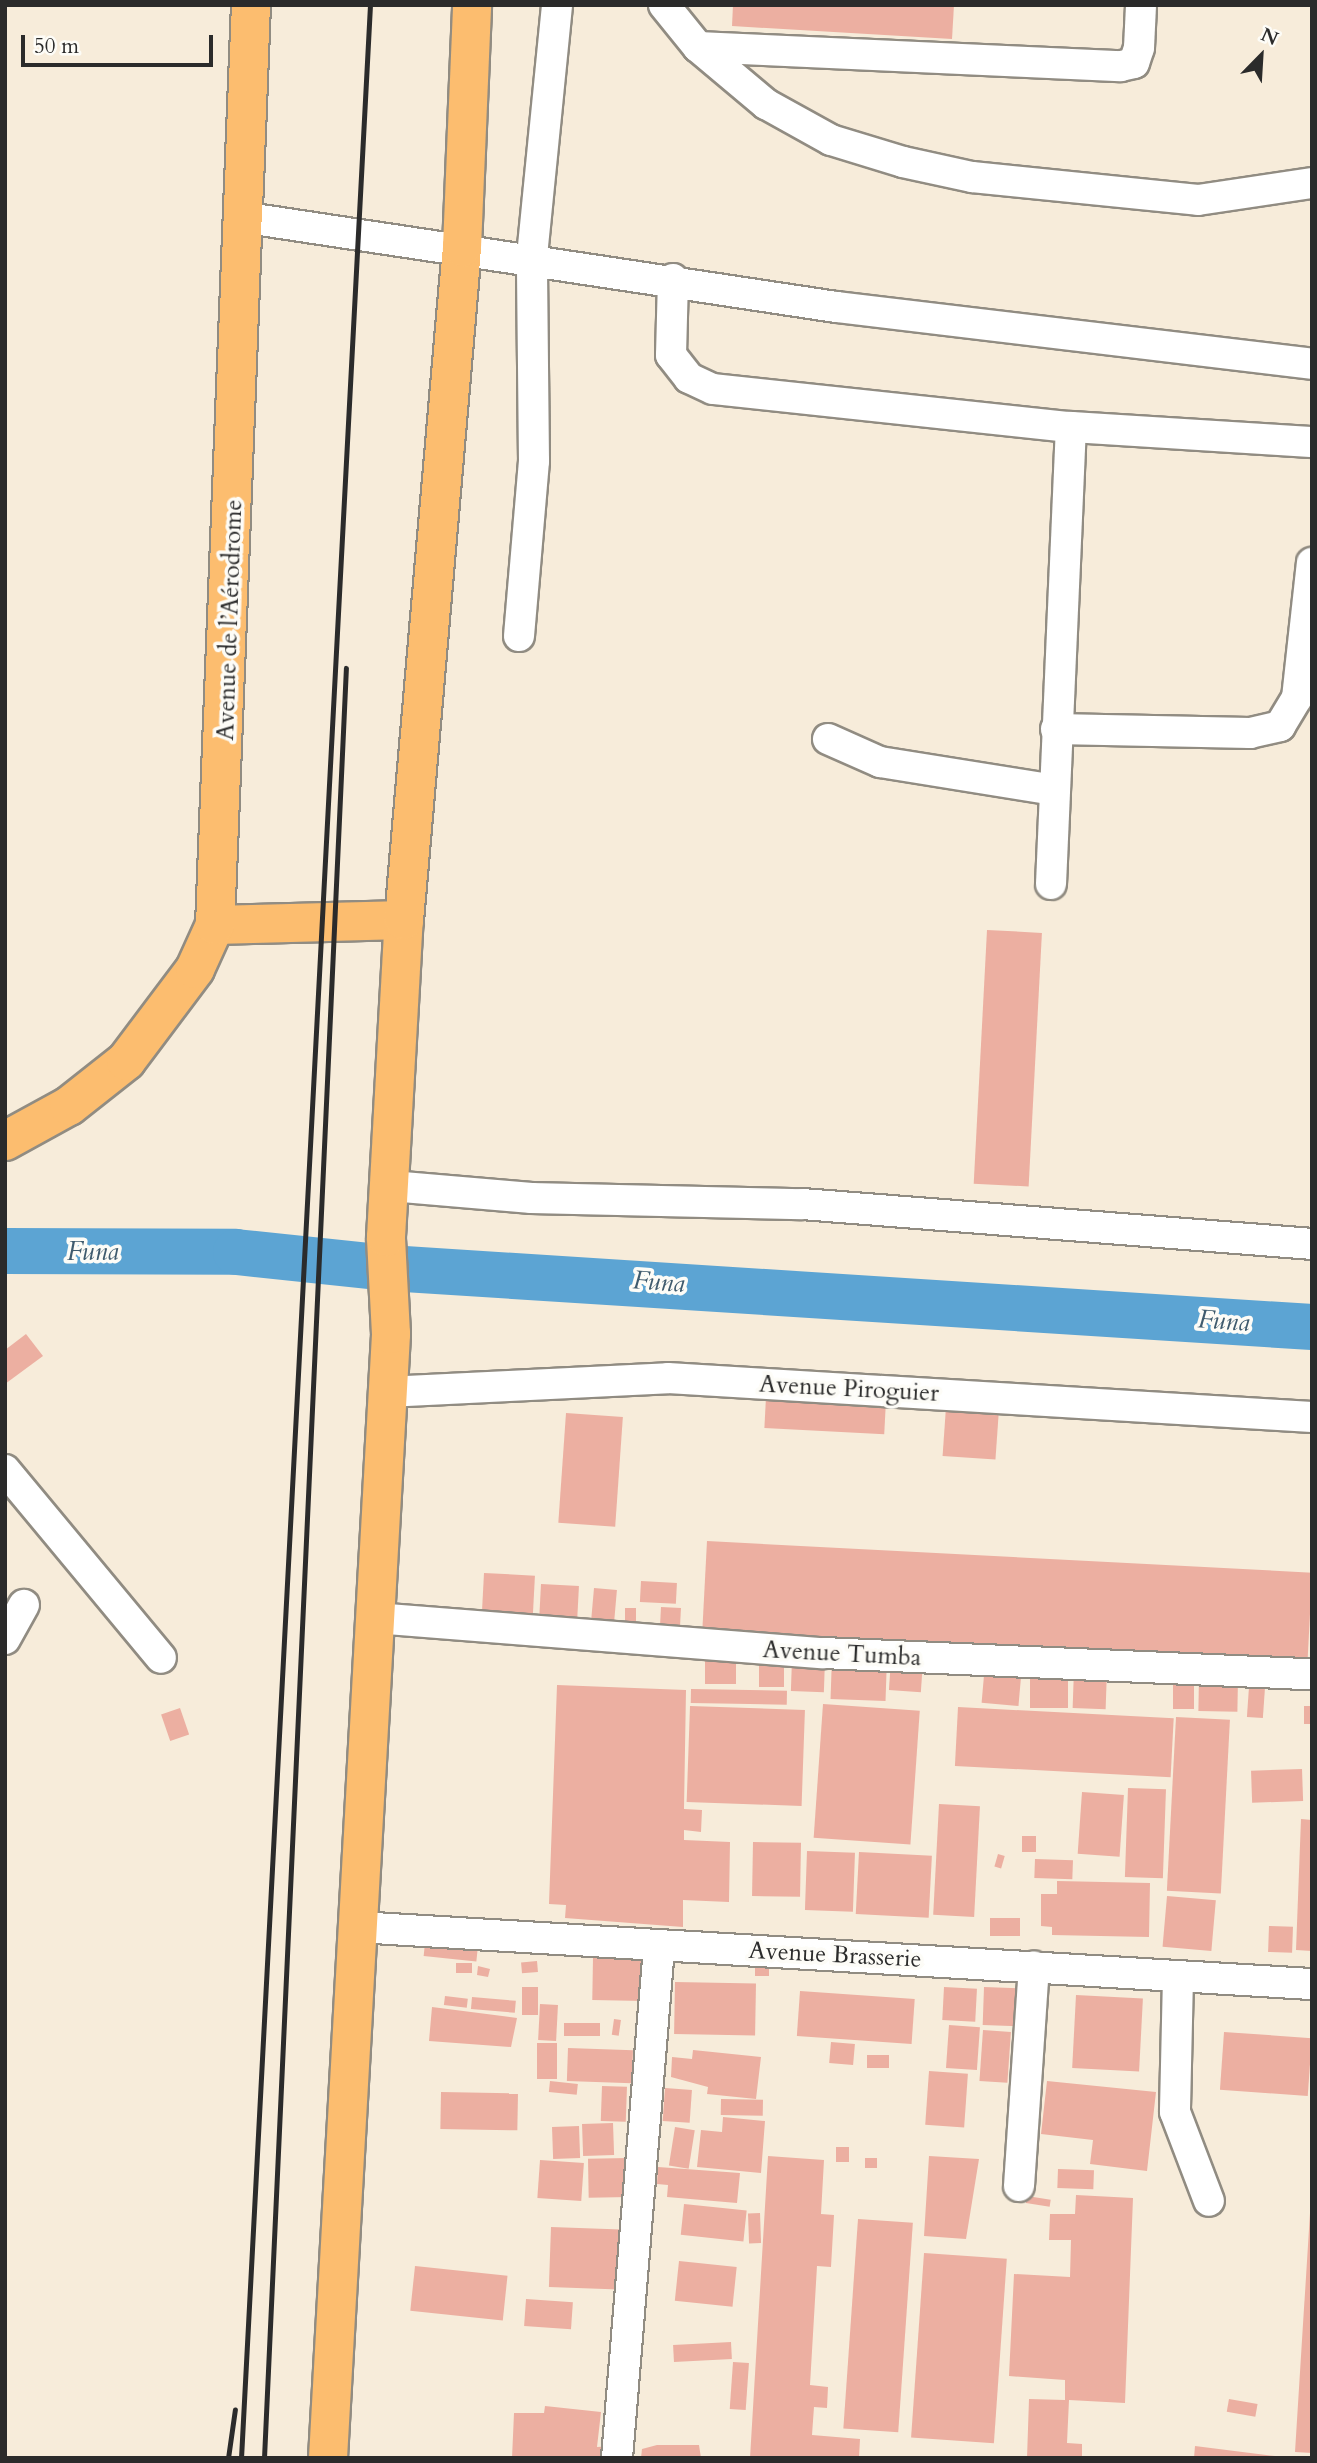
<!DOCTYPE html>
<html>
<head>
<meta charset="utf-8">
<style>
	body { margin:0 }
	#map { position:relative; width:1317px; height:2463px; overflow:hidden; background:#f7ecda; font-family:Cardo,serif }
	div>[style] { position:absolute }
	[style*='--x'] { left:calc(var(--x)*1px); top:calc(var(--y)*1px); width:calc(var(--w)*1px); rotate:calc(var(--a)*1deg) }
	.river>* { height:46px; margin:-23px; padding:0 23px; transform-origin:23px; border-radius:23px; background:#5ca4d3 }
	.building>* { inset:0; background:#ecafa1; transform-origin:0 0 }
	.roads { filter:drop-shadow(2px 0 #918c82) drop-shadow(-2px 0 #918c82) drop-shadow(0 2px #918c82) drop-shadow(0 -2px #918c82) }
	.minor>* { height:30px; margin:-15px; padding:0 15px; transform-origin:15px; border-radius:15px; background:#fff }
	.major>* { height:38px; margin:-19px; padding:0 19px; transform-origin:19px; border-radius:19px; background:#fcbd6f }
	.rail>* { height:5px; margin:-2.5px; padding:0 2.5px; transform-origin:2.5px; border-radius:2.5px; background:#2b2b2b }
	span { translate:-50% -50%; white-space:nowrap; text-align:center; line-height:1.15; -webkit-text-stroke:7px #fdfcf7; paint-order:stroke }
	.street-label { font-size:24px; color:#2b2b2b }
	.water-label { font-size:26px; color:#3f5b6e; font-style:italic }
	.frame { position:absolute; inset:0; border:7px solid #2b2b2b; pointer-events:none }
	.north { position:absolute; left:1226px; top:21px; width:70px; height:70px; -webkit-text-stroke:5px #fdfcf7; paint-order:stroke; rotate:24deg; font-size:19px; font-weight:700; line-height:28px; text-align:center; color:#2b2b2b }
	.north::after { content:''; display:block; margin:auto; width:24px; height:32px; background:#2b2b2b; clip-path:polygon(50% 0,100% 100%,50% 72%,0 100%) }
	.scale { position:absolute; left:21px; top:35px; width:192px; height:32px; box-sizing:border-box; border:4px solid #2b2b2b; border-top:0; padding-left:9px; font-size:21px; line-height:24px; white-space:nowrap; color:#2b2b2b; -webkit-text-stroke:5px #fdfcf7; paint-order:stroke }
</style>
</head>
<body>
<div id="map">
	<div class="river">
		<div style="--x:5;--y:1251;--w:231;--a:0.2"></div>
		<div style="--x:236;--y:1252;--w:154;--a:6"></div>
		<div style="--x:389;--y:1268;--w:925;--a:3.66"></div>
	</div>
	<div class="building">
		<div style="clip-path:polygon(733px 5px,954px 5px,952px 39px,732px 26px)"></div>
		<div style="left:987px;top:930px;width:55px;height:254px;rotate:3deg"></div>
		<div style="clip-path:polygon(26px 1334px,43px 1356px,5px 1384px,5px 1350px)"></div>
		<div style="left:766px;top:1397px;width:120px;height:31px;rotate:3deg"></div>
		<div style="left:946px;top:1407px;width:53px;height:49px;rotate:4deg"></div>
		<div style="left:566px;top:1413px;width:57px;height:110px;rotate:4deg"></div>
		<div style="left:707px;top:1541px;width:606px;height:90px;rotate:3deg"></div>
		<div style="left:484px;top:1573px;width:51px;height:50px;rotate:3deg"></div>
		<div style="left:641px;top:1581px;width:36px;height:21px;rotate:3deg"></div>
		<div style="left:541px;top:1584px;width:38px;height:42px;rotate:3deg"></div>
		<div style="left:594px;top:1588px;width:23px;height:40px;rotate:5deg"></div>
		<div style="left:661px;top:1607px;width:20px;height:24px;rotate:3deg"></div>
		<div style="left:625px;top:1608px;width:11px;height:21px"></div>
		<div style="left:759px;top:1654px;width:25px;height:33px"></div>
		<div style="left:832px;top:1657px;width:55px;height:42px;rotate:2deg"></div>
		<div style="left:792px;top:1659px;width:33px;height:32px;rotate:2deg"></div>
		<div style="left:705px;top:1660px;width:31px;height:24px"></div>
		<div style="left:891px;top:1660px;width:32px;height:30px;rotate:4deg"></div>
		<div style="left:985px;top:1664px;width:37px;height:39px;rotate:5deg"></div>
		<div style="left:1030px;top:1666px;width:38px;height:42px"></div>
		<div style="left:1074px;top:1669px;width:33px;height:39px;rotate:2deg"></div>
		<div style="left:1173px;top:1676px;width:21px;height:33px"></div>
		<div style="left:1199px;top:1676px;width:39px;height:35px;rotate:1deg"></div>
		<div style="clip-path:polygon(557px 1685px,686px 1690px,684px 1809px,702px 1810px,701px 1832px,684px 1830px,684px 1840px,730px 1842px,729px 1902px,683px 1900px,683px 1927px,565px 1918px,566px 1905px,549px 1904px)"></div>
		<div style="left:1249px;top:1687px;width:16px;height:30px;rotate:4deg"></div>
		<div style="left:691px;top:1689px;width:96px;height:14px;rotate:1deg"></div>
		<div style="left:823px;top:1704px;width:97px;height:134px;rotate:4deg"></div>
		<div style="left:690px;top:1706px;width:115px;height:96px;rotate:2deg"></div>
		<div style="left:1304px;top:1706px;width:8px;height:18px"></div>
		<div style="left:958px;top:1707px;width:216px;height:59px;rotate:3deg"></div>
		<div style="left:180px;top:1708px;width:28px;height:20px;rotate:71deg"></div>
		<div style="left:1176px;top:1717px;width:54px;height:174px;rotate:3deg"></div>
		<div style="left:1302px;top:1769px;width:32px;height:51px;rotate:88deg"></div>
		<div style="left:1128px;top:1788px;width:38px;height:89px;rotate:2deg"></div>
		<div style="left:1082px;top:1792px;width:42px;height:62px;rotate:4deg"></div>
		<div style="left:939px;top:1804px;width:41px;height:111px;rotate:3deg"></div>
		<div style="clip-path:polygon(1301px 1819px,1312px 1820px,1312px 1951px,1296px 1950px)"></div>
		<div style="left:1022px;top:1836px;width:14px;height:16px"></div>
		<div style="left:753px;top:1842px;width:48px;height:54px;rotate:1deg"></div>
		<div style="left:807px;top:1851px;width:48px;height:59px;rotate:2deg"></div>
		<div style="left:859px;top:1852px;width:73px;height:62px;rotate:3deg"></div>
		<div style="left:998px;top:1854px;width:7px;height:13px;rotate:16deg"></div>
		<div style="left:1035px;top:1859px;width:38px;height:19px;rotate:2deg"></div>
		<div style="clip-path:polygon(1057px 1881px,1150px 1883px,1149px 1937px,1052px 1935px,1052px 1927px,1041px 1926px,1041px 1894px,1057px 1894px)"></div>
		<div style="left:1167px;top:1896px;width:49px;height:51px;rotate:5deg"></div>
		<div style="left:990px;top:1918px;width:30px;height:18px"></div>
		<div style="left:1269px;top:1926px;width:24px;height:26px;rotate:2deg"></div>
		<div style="left:425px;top:1943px;width:53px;height:13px;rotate:6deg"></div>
		<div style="left:593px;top:1958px;width:52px;height:42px;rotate:1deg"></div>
		<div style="left:755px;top:1960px;width:14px;height:16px"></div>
		<div style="left:537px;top:1961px;width:11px;height:16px;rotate:85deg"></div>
		<div style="left:456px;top:1963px;width:16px;height:10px"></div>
		<div style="clip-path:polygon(478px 1966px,490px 1969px,488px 1977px,477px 1975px)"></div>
		<div style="left:675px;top:1982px;width:81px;height:52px;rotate:1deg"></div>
		<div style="left:522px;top:1987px;width:16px;height:28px"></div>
		<div style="left:944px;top:1987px;width:33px;height:33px;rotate:3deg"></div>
		<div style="left:984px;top:1987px;width:35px;height:38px;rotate:2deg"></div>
		<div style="left:800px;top:1991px;width:115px;height:45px;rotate:4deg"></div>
		<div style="left:1076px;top:1995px;width:67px;height:73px;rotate:3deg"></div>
		<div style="left:445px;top:1996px;width:23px;height:9px;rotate:7deg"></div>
		<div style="left:472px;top:1997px;width:44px;height:12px;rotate:5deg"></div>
		<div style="left:540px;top:2004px;width:18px;height:36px;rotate:3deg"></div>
		<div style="clip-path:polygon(432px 2007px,517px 2018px,511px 2047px,429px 2041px)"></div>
		<div style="left:614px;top:2019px;width:7px;height:16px;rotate:8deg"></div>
		<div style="left:600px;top:2023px;width:13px;height:36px;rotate:90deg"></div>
		<div style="left:949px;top:2025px;width:31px;height:43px;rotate:4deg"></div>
		<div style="left:983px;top:2030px;width:28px;height:51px;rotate:4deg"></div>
		<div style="left:1224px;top:2032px;width:88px;height:58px;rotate:4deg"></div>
		<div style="left:831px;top:2042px;width:24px;height:21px;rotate:5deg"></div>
		<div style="left:537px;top:2043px;width:20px;height:36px"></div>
		<div style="left:568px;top:2048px;width:65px;height:33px;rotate:2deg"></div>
		<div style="clip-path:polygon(693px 2050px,761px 2057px,756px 2099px,707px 2094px,708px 2087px,671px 2077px,672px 2057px,692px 2059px)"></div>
		<div style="left:867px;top:2055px;width:22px;height:13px"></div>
		<div style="left:929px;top:2071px;width:39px;height:54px;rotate:4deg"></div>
		<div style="left:550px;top:2081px;width:28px;height:11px;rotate:6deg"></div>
		<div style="clip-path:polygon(1047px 2081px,1156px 2092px,1147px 2171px,1090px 2164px,1093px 2140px,1041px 2134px)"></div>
		<div style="left:602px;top:2086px;width:25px;height:35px;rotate:2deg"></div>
		<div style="left:665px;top:2088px;width:27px;height:33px;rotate:4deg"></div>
		<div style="left:441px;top:2092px;width:77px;height:37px;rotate:1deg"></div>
		<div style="left:721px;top:2099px;width:42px;height:16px;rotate:1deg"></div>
		<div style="clip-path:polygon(723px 2117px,765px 2121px,761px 2173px,697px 2167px,701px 2130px,722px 2132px)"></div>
		<div style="left:613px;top:2123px;width:32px;height:31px;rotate:88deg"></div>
		<div style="left:579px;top:2126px;width:32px;height:27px;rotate:88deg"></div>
		<div style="left:675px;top:2127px;width:20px;height:39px;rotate:9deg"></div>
		<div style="left:836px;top:2147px;width:13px;height:15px"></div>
		<div style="clip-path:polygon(768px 2156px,824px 2160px,821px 2214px,834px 2215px,831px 2267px,817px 2266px,810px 2385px,828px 2387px,827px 2408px,814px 2407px,812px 2435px,860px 2439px,859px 2458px,750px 2458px)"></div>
		<div style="clip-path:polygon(929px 2156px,979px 2159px,966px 2239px,924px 2236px)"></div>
		<div style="left:628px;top:2158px;width:39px;height:40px;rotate:89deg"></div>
		<div style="left:865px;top:2158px;width:12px;height:10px"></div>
		<div style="left:540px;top:2160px;width:44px;height:38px;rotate:4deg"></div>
		<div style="clip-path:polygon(658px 2167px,740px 2173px,737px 2203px,667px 2197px,668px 2185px,657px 2184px)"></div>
		<div style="left:1058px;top:2169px;width:36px;height:19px;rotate:2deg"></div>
		<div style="clip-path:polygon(1312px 2181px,1312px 2453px,1295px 2452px)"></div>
		<div style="clip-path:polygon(1076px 2195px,1133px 2198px,1125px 2403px,1069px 2400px,1067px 2443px,1082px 2444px,1082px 2458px,1027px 2458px,1029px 2399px,1065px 2400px,1065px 2380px,1009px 2376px,1014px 2274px,1070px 2277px,1071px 2240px,1049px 2240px,1050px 2214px,1075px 2214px)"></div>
		<div style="left:1027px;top:2196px;width:24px;height:7px;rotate:9deg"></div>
		<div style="left:684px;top:2204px;width:63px;height:31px;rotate:6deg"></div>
		<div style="left:760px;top:2213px;width:30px;height:12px;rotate:88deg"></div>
		<div style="left:858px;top:2219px;width:55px;height:210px;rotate:4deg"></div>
		<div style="left:551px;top:2227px;width:70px;height:60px;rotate:2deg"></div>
		<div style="left:924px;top:2253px;width:83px;height:185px;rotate:4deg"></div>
		<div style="left:679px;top:2261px;width:58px;height:40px;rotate:6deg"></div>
		<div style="left:415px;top:2266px;width:93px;height:45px;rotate:6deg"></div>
		<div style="left:526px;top:2299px;width:47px;height:27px;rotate:4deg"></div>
		<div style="left:731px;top:2342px;width:17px;height:58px;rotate:87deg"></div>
		<div style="left:733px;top:2362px;width:16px;height:47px;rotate:4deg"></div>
		<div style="left:1229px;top:2399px;width:29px;height:13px;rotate:10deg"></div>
		<div style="clip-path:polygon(545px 2406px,601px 2412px,597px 2447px,614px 2446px,614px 2458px,512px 2458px,514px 2413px,544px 2413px)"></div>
		<div style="clip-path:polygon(657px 2445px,699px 2445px,701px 2458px,641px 2458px,642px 2449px)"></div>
		<div style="clip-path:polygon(1195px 2446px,1275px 2456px,1275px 2458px,1194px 2458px)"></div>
	</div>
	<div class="roads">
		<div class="minor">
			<div style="--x:664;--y:5;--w:54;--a:51"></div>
			<div style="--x:698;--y:47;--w:89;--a:40"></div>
			<div style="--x:766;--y:104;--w:74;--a:29"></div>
			<div style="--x:831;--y:140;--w:75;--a:17"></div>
			<div style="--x:903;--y:162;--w:71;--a:12.3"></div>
			<div style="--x:972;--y:177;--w:227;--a:5.8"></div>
			<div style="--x:1198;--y:200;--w:115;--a:-8.5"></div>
			<div style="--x:698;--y:47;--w:423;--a:2.6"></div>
			<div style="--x:1121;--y:66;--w:13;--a:-13"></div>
			<div style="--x:1134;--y:63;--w:16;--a:-72"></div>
			<div style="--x:1139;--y:48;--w:43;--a:-87.3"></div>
			<div style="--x:241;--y:217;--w:602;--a:8.6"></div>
			<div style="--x:836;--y:307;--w:479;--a:6.8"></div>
			<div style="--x:673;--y:279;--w:76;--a:91.5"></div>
			<div style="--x:671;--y:355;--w:29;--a:52"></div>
			<div style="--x:689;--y:378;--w:26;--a:25"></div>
			<div style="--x:713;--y:389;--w:360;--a:6.1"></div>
			<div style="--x:1071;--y:427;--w:241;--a:3.6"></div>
			<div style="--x:519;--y:636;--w:176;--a:-85.1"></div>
			<div style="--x:534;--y:461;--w:205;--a:-90.6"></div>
			<div style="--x:532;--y:256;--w:252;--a:-84.3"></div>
			<div style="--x:1056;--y:729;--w:194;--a:1.2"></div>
			<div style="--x:1250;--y:733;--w:31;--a:-13"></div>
			<div style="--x:1280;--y:726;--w:33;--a:-59"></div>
			<div style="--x:1297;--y:698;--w:136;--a:-83.7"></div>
			<div style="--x:828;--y:739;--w:57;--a:23.9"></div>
			<div style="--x:880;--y:762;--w:176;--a:9.1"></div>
			<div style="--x:1051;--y:884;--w:457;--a:-87.5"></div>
			<div style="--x:391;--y:1186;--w:141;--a:4.9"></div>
			<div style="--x:531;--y:1198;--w:271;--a:1.3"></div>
			<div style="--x:802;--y:1204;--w:512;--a:4.48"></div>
			<div style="--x:386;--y:1392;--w:282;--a:-2.8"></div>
			<div style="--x:668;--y:1378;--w:645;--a:3.47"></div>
			<div style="--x:5;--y:1470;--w:244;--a:50.3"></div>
			<div style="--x:374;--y:1618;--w:450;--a:4.5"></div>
			<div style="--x:823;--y:1653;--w:489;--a:2.5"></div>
			<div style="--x:5;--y:1639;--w:39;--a:-61"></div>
			<div style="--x:357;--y:1927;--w:957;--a:3.42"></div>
			<div style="--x:1178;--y:1977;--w:135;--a:91.3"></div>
			<div style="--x:1175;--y:2112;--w:95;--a:69.1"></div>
			<div style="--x:1019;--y:2186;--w:220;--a:-86.1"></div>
			<div style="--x:617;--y:2458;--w:513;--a:-85.3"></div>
		</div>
		<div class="major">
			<div style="--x:215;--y:925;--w:189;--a:-1.5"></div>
			<div style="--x:5;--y:1141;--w:73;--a:-28.7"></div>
			<div style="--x:69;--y:1106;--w:73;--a:-38.3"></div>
			<div style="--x:126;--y:1061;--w:115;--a:-53.1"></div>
			<div style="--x:195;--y:969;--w:48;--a:-65.6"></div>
			<div style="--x:215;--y:925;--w:921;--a:-87.76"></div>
			<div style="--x:328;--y:2458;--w:1126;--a:-86.79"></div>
			<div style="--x:391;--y:1334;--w:97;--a:-93"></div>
			<div style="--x:386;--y:1237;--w:318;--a:-86.8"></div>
			<div style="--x:404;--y:920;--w:675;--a:-85.07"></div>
			<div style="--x:462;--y:247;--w:242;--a:-87.6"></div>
		</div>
	</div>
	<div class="rail">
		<div style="--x:228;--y:2458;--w:49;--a:-81.9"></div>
		<div style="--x:241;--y:2458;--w:2456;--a:-86.99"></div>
		<div style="--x:264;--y:2458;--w:1792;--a:-87.38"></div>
	</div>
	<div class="street-label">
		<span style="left:230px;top:620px;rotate:-88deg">Avenue de l’Aérodrome</span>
		<span style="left:849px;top:1389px;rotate:3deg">Avenue Piroguier</span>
		<span style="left:842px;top:1654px;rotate:3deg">Avenue Tumba</span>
		<span style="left:835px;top:1955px;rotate:3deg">Avenue Brasserie</span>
	</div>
	<div class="water-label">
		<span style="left:93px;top:1252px">Funa</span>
		<span style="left:659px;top:1282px;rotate:4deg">Funa</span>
		<span style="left:1224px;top:1321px;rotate:4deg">Funa</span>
	</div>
	<div class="frame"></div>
	<div class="north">N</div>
	<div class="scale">50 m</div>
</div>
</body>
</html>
